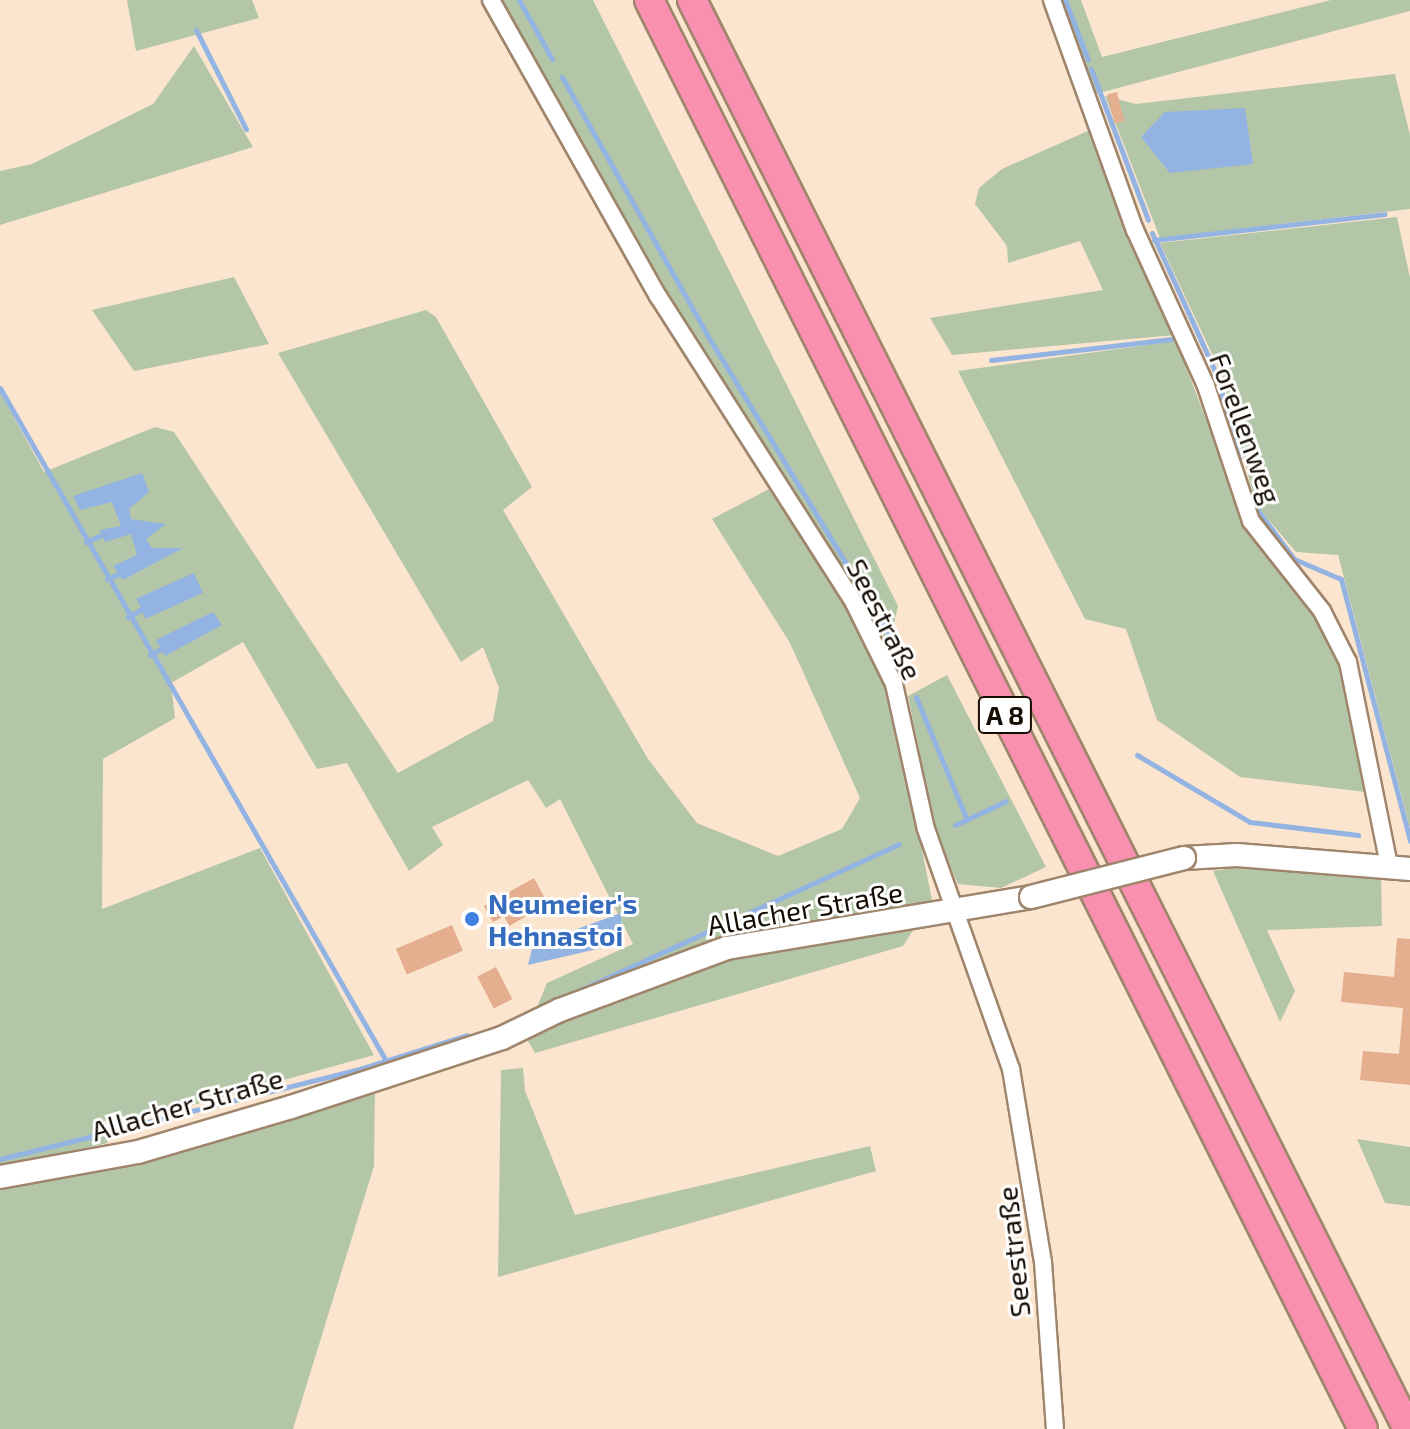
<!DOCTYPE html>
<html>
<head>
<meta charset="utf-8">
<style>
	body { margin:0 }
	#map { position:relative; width:1410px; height:1429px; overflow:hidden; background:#fbe5cf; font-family:"Exo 2",sans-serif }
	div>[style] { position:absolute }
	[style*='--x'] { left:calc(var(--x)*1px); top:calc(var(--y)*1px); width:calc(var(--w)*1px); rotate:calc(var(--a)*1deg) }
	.green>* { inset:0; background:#b3c6a7 }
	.water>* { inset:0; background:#93b3e3; transform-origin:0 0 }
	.stream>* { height:5px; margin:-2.5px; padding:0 2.5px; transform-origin:2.5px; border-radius:2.5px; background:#93b3e3 }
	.building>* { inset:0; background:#e5ae8e; transform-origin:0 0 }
	.roads { filter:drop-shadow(2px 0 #9e856b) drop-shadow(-2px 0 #9e856b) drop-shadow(0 2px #9e856b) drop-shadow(0 -2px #9e856b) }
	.street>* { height:16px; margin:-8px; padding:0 8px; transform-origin:8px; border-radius:8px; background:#fff }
	.secondary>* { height:22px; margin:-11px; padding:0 11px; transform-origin:11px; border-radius:11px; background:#fff }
	.highway>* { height:28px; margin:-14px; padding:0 14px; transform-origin:14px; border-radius:14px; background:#f990af }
	.bridges { filter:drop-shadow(2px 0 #9e856b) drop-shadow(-2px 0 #9e856b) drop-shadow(0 2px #9e856b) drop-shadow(0 -2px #9e856b) }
	.secondary-bridge>* { height:22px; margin:-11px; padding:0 11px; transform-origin:11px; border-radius:11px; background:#fff }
	.dots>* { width:22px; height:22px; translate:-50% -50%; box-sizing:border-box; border:4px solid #fff; border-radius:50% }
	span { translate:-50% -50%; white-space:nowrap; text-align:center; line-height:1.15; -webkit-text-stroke:6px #fff; paint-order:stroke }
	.shield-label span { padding:2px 6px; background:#fff; border:2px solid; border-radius:6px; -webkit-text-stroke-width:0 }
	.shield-label { font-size:26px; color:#150c04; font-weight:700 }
	.street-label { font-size:28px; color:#150c04 }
	.shop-label { font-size:28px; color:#366cbe; font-weight:700 }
	.left { translate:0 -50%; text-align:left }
</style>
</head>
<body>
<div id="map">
	<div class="green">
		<div style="clip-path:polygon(127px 0,252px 0,259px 18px,136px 51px)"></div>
		<div style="clip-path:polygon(498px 0,593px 0,898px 606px,889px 645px,687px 332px)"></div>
		<div style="clip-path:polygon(1050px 0,1081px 0,1102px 57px,1331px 0,1410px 0,1410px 11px,1095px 94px)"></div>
		<div style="clip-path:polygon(194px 46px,253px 147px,0 225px,0 171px,32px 164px,153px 104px)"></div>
		<div style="clip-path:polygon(1395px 74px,1410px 135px,1410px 209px,1160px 238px,1105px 96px,1136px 104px)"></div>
		<div style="clip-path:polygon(1090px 130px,1175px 335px,952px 355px,930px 318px,1103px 290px,1080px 241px,1008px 263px,1007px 246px,975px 204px,979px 188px,1002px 169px)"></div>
		<div style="clip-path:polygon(1397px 217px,1410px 278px,1410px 828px,1338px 555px,1296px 552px,1256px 505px,1222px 375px,1160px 243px)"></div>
		<div style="clip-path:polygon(234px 277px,269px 344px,134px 371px,92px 310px)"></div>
		<div style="clip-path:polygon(426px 310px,436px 317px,532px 487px,503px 510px,648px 759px,697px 823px,778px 856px,842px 829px,860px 798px,790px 643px,712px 519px,773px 487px,849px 605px,889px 684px,932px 900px,903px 946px,535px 1053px,525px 1036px,547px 983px,633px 944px,560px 799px,546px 808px,528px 780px,432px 827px,443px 845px,409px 871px,347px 763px,317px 769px,243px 642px,171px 683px,175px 718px,103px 759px,102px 909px,260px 848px,374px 1055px,164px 1113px,103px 1121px,108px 1143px,0 1167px,0 392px,44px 472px,155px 427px,174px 432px,398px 773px,493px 721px,499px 688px,483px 647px,461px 662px,278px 353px)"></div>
		<div style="clip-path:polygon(1176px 341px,1247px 526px,1318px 613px,1340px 661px,1366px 792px,1240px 777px,1157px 720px,1126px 629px,1085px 619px,958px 371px)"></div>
		<div style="clip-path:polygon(947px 675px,1046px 867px,1001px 888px,958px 884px,937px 837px,908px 696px)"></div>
		<div style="clip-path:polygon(1249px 866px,1381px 872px,1382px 926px,1267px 930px,1295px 991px,1280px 1022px,1213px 871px)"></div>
		<div style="clip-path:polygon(523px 1068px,525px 1091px,575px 1215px,870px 1146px,876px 1171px,498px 1277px,501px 1070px)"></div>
		<div style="clip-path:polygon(375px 1085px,374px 1166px,293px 1429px,0 1429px,0 1183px)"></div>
		<div style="clip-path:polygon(1357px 1139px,1410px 1147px,1410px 1206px,1385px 1203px)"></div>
	</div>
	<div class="water">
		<div style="clip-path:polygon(1245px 108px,1253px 164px,1170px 173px,1141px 137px,1165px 112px)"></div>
		<div style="clip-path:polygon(142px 473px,149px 492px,129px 509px,131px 519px,166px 524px,146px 539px,152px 548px,183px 548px,123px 580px,113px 566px,137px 555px,131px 534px,105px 542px,100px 530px,121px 526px,112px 502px,80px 510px,73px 496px)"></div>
		<div style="left:194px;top:573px;width:22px;height:63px;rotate:66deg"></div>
		<div style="clip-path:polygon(213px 612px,222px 625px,165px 656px,156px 640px)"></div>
		<div style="clip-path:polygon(621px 913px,623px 943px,528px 965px,533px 945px)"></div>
	</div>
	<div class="stream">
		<div style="--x:519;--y:0;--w:68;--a:60.8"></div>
		<div style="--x:1065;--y:0;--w:64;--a:69"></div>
		<div style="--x:196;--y:30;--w:111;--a:63.2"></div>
		<div style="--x:1091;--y:69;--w:161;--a:69.3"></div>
		<div style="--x:562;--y:77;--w:294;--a:60.6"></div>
		<div style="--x:706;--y:333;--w:356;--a:58.7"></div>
		<div style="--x:1152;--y:233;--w:159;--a:65.5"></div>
		<div style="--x:1218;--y:378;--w:84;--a:75.5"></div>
		<div style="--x:1154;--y:240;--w:232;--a:-6.4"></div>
		<div style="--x:991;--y:360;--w:182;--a:-6.6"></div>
		<div style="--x:0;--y:388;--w:776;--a:60.16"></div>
		<div style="--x:1250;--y:500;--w:74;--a:53.3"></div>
		<div style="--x:1294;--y:559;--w:51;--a:23.1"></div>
		<div style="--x:1341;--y:579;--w:271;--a:75.2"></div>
		<div style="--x:86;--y:542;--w:17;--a:-24"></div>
		<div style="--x:107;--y:579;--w:12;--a:-24"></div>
		<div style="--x:128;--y:617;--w:16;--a:-30"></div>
		<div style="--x:150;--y:655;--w:13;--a:-29"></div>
		<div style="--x:916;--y:697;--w:133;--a:67.5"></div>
		<div style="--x:1137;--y:755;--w:131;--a:30.7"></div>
		<div style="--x:1250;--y:822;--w:109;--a:6.9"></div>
		<div style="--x:955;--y:825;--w:56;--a:-25.2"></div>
		<div style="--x:565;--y:997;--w:367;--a:-24.6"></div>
		<div style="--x:123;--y:1128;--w:247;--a:-14"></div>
		<div style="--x:363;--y:1068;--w:109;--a:-17.6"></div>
		<div style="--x:0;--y:1159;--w:104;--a:-13.9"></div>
	</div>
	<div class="building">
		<div style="left:1117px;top:92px;width:30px;height:10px;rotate:76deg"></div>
		<div style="clip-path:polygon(534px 878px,548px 904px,509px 926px,504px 916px,493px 922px,484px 906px)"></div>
		<div style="left:452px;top:925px;width:28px;height:61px;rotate:67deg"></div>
		<div style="clip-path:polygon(1397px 938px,1410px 939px,1410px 1085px,1360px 1080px,1363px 1051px,1399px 1054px,1403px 1008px,1341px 1002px,1344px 972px,1394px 977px)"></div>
		<div style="left:496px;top:967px;width:36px;height:21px;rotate:63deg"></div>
	</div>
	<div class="roads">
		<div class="street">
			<div style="--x:491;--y:0;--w:340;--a:60.6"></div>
			<div style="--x:658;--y:296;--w:364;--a:57.4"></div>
			<div style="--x:854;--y:603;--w:90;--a:63.7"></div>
			<div style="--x:894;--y:684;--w:148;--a:77.6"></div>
			<div style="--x:926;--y:829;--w:255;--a:70.5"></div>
			<div style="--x:1011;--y:1069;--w:196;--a:80.6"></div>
			<div style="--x:1043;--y:1262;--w:167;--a:85.9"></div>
			<div style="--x:1052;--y:0;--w:245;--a:70.2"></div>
			<div style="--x:1135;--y:230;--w:171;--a:65.5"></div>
			<div style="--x:1206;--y:386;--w:142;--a:71.6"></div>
			<div style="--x:1251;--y:521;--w:115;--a:51.7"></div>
			<div style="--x:1322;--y:611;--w:57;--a:63"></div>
			<div style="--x:1348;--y:662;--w:208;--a:78.6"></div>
		</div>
		<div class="secondary">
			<div style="--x:1184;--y:858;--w:53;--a:-3.2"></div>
			<div style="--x:1237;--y:855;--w:174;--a:4.6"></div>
			<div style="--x:0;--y:1177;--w:140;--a:-10.3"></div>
			<div style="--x:138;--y:1152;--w:159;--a:-16.4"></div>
			<div style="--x:291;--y:1107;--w:222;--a:-18.1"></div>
			<div style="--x:502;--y:1038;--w:64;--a:-25.8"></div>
			<div style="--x:560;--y:1010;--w:178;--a:-20.4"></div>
			<div style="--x:727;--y:948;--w:308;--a:-9.5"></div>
		</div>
		<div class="highway">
			<div style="--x:649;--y:0;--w:1597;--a:63.45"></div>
			<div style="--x:692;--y:0;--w:1598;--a:63.39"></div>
		</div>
	</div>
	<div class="bridges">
		<div class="secondary-bridge">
			<div style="--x:1031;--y:897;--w:158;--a:-14.3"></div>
		</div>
	</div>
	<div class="dots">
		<div style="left:472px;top:919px;background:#3f7fe0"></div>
	</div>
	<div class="shield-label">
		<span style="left:1005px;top:715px">A 8</span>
	</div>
	<div class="street-label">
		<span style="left:1246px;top:428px;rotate:70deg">Forellenweg</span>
		<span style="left:885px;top:619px;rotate:63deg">Seestraße</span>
		<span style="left:805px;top:908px;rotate:-10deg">Allacher Straße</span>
		<span style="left:187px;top:1104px;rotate:-16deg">Allacher Straße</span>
		<span style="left:1013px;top:1252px;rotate:-96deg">Seestraße</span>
	</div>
	<div class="shop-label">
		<span class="left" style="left:488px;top:919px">Neumeier's<br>Hehnastoi</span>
	</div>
</div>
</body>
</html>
